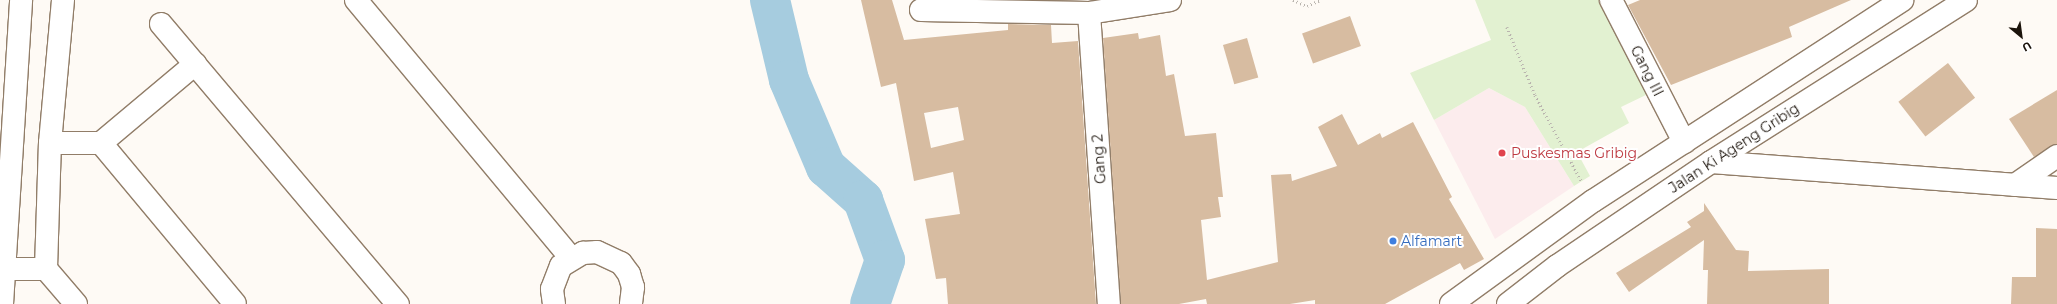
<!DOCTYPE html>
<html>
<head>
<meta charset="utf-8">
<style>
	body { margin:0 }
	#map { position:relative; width:2057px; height:304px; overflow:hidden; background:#fefaf5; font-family:Montserrat,sans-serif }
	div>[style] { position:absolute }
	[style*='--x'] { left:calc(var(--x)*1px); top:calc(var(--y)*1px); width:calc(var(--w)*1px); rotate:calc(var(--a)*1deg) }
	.medical>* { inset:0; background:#fceced }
	.green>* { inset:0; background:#e2f1d1 }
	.river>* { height:40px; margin:-20px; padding:0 20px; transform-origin:20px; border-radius:20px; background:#a6ccdf }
	.building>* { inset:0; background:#d7bca1; transform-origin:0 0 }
	.path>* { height:2.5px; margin-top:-1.25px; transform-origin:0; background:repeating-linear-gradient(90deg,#b9b4ae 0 1px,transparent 0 4px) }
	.roads { filter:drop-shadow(1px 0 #917d68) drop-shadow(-1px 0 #917d68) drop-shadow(0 1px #917d68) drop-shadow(0 -1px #917d68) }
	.minor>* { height:22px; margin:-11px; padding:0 11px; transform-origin:11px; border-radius:11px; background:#fff }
	.primary>* { height:22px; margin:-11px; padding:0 11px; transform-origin:11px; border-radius:11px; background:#fff }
	.dots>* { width:11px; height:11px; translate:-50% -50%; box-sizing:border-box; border:2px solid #fff; border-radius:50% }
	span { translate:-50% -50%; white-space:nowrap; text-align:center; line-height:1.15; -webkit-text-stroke:4px #fff; paint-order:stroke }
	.street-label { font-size:14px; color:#1b130b }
	.health-label { font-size:14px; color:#be3a42 }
	.left { translate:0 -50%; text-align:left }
	.shop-label { font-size:14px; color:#366cbe }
	.north { position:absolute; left:2001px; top:16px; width:40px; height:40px; -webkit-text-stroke:3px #fff; paint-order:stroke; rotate:151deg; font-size:11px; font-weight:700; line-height:16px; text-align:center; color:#1b130b }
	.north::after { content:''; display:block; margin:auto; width:14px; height:18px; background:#1b130b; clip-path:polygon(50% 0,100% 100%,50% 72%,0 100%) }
</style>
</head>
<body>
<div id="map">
	<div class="medical">
		<div style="clip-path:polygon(1489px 88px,1525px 107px,1574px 186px,1495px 239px,1434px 120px)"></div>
	</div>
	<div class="green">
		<div style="clip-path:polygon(1475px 0,1601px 0,1648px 94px,1621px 107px,1629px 123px,1577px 152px,1590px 176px,1574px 186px,1525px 107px,1489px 88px,1434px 120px,1410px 73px,1491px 40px)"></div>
	</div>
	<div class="river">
		<div style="--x:770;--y:0;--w:82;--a:76.6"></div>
		<div style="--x:789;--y:80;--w:95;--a:67"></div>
		<div style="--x:826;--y:167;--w:50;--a:41.7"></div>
		<div style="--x:863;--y:200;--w:64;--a:69.9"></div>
		<div style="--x:885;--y:260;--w:46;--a:108.8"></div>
	</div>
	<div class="building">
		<div style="clip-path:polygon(evenodd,861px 0,892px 0,904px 40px,1008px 30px,1008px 24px,1051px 25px,1052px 43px,1078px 41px,1096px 304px,948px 304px,946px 278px,936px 279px,925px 219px,960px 214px,953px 172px,914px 181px,896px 83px,881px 87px,861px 0,958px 107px,964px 140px,931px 148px,924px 113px,958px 107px)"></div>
		<div style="clip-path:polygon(1640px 0,1851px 0,1789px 27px,1792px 37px,1671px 85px,1628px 5px)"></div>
		<div style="left:1350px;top:16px;width:32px;height:51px;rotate:70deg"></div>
		<div style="clip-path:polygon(1138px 33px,1139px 39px,1160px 35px,1166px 76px,1174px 74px,1185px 136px,1216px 133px,1223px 197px,1218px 197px,1221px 217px,1201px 220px,1207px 280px,1278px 262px,1271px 175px,1291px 174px,1292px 181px,1337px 166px,1318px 127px,1342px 114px,1358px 145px,1380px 133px,1382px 138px,1413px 122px,1452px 197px,1449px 199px,1484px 259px,1464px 270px,1460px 263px,1385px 304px,1315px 304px,1315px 300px,1290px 304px,1207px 304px,1206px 299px,1179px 304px,1121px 304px,1103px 38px)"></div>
		<div style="left:1247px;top:38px;width:41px;height:25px;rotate:74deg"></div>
		<div style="left:1948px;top:63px;width:44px;height:63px;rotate:52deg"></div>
		<div style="clip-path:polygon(2057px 90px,2057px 144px,2034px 157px,2009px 119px)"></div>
		<div style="clip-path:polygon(1704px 203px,1736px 250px,1749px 251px,1748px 271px,1829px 269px,1829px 304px,1707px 304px,1708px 270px,1703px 270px,1704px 240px,1629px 292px,1616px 273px,1691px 227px,1687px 222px,1704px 211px)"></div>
		<div style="clip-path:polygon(2036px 228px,2057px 229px,2057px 304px,2011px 304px,2012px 277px,2036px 277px)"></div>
	</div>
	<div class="path">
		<div style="--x:1293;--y:0;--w:15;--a:23"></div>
		<div style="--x:1307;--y:6;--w:14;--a:-25"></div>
		<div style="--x:1507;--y:27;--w:74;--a:67.6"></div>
		<div style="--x:1535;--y:95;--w:99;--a:61.6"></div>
	</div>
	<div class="roads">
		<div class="minor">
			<div style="--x:356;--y:0;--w:336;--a:50.2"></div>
			<div style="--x:1611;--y:0;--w:160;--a:62.8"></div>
			<div style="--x:921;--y:10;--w:168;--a:1"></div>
			<div style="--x:1089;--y:13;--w:82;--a:-9.1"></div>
			<div style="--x:1089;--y:13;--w:292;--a:86.1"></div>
			<div style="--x:161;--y:24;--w:367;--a:49.8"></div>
			<div style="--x:50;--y:143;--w:51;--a:0"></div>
			<div style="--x:101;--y:143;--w:209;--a:50.2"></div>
			<div style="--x:101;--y:143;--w:123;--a:-40"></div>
			<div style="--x:1711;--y:162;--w:347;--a:4.3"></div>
			<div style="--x:2015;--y:185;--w:51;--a:-34.6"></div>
			<div style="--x:6;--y:269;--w:40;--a:0"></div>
			<div style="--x:46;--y:269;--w:46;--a:49.4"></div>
			<div style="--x:46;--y:269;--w:126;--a:-88.2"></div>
			<div style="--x:50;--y:143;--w:144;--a:-84.8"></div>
			<div style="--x:2;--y:304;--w:305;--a:-86.4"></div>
			<div style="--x:554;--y:304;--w:15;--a:-98"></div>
			<div style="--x:552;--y:289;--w:25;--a:-69"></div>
			<div style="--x:561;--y:266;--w:26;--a:-31"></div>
			<div style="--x:583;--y:253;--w:14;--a:-4"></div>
			<div style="--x:597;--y:252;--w:26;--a:25"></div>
			<div style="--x:621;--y:263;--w:14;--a:54"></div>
			<div style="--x:629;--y:274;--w:14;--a:73"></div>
			<div style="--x:633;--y:287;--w:17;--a:97"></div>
		</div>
		<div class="primary">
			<div style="--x:1451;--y:304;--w:175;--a:-36"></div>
			<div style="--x:1593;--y:201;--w:369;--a:-33"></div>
			<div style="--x:1508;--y:304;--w:62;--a:-37.8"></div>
			<div style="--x:1557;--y:266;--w:186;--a:-34"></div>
			<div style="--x:1711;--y:162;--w:302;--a:-32.4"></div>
		</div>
	</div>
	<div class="dots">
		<div style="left:1502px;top:153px;background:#e0444e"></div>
		<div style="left:1393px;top:241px;background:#3f7fe0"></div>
	</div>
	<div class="street-label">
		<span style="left:1647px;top:71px;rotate:63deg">Gang III</span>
		<span style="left:1734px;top:148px;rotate:-33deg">Jalan Ki Ageng Gribig</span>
		<span style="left:1099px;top:159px;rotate:-94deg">Gang 2</span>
	</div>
	<div class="health-label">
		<span class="left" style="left:1511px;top:153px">Puskesmas Gribig</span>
	</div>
	<div class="shop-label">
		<span class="left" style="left:1401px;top:241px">Alfamart</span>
	</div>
	<div class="north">U</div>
</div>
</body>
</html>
